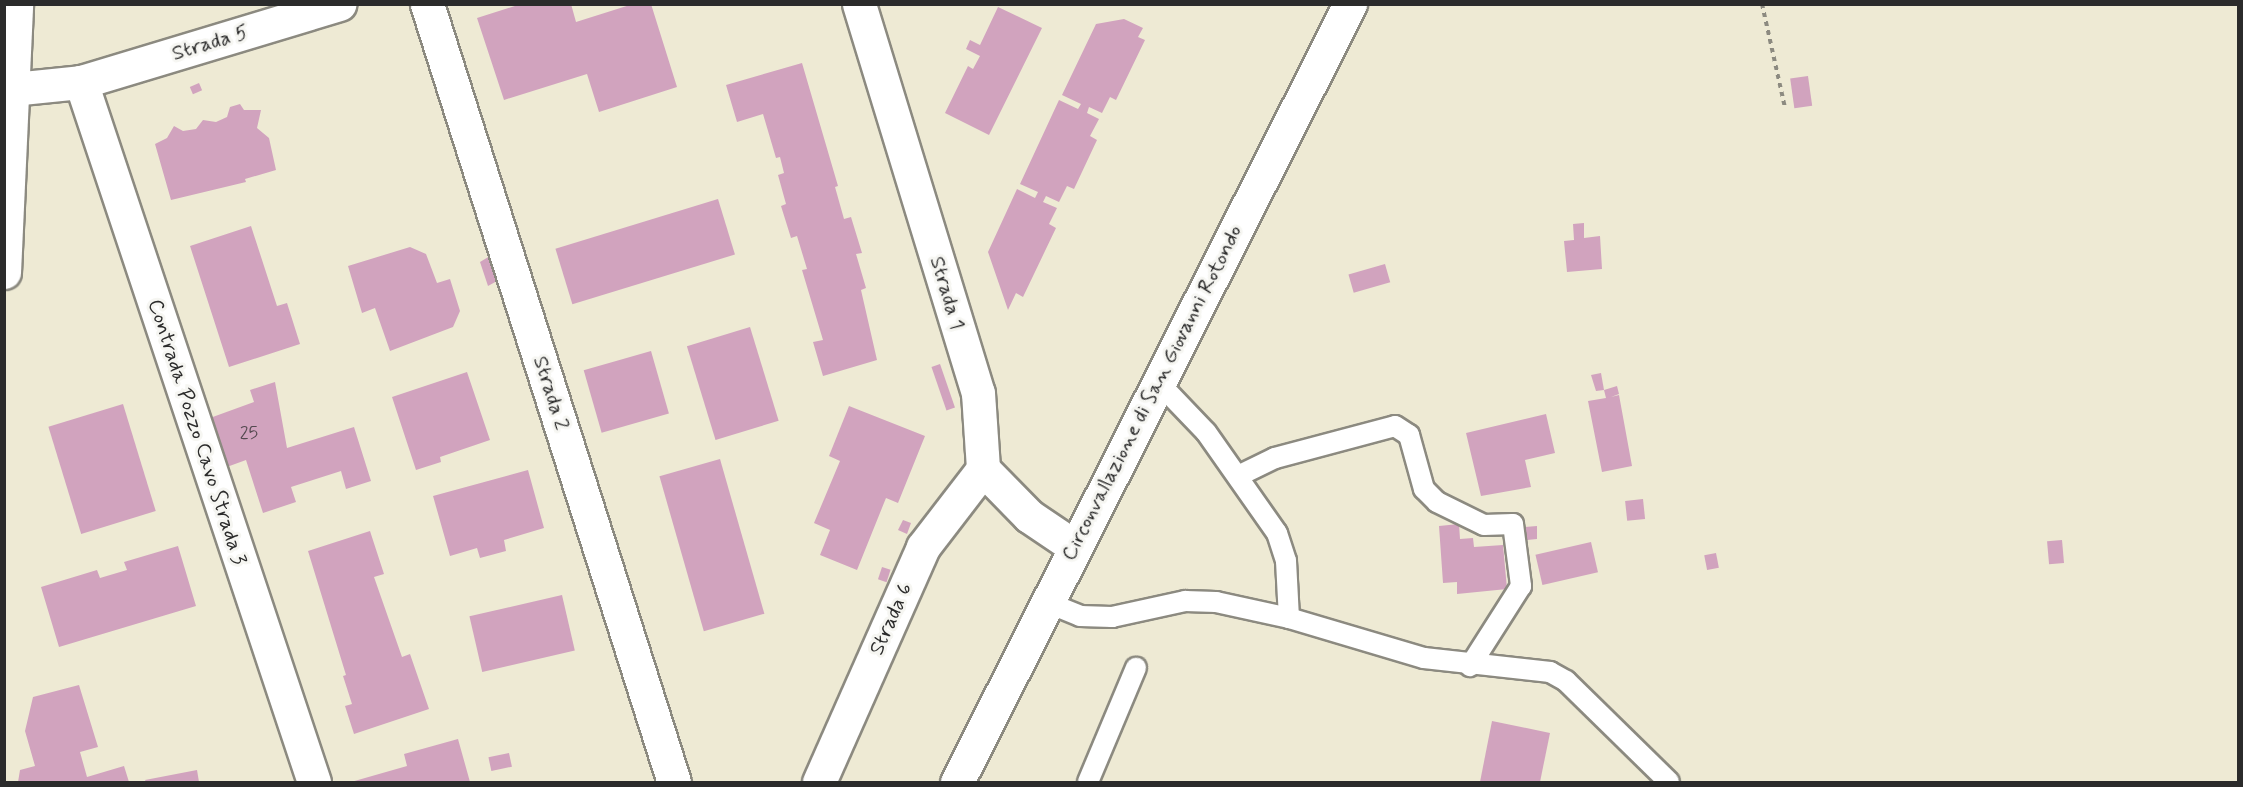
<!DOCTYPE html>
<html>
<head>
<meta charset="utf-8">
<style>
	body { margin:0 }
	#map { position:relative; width:2243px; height:787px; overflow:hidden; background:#eeead4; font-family:Mynerve,sans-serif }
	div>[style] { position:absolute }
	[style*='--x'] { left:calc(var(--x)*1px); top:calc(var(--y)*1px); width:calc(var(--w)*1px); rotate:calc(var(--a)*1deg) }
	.building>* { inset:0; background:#d1a3be; transform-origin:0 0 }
	.path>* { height:4px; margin-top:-2px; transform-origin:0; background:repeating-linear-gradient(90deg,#8c8a80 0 4.5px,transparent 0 9px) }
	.roads { filter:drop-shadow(2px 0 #8c8a80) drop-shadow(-2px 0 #8c8a80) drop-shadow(0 2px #8c8a80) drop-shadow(0 -2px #8c8a80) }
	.lane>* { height:20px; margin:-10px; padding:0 10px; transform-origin:10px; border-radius:10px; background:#fff }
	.street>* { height:33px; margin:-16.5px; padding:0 16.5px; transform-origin:16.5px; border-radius:16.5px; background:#fff }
	.secondary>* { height:33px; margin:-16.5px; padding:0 16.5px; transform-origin:16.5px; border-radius:16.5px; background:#fff }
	span { translate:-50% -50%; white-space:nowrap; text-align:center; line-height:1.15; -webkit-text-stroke:6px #f6f6f2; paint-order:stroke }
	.number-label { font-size:18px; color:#544950 }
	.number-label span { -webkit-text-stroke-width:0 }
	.street-label { font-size:21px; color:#2b2b2b }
	.frame { position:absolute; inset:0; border:6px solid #2b2b2b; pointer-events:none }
</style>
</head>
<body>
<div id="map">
	<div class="building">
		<div style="clip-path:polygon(521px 4px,571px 4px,576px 22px,633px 4px,651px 4px,677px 87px,599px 112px,587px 74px,504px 100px,477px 18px)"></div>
		<div style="clip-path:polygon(998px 7px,1042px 28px,989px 135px,945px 113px,968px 66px,973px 69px,980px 56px,966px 49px,970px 40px,980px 45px)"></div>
		<div style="clip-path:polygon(1124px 19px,1143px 28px,1138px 37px,1145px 40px,1116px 100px,1110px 97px,1102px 113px,1089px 107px,1087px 113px,1099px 119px,1090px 136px,1097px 140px,1074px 189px,1067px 186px,1059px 202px,1046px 196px,1043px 202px,1057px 208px,1049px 224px,1056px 228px,1023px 297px,1016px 293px,1008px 310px,988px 252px,1017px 189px,1035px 198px,1038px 192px,1020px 184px,1059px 100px,1078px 109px,1081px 104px,1062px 95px,1096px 24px)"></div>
		<div style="clip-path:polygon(802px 63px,838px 186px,835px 187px,844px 219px,851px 217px,862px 253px,856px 254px,866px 288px,861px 290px,877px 360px,823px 376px,813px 342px,823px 340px,802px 270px,807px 269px,797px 236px,791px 238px,781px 206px,786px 204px,778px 175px,784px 173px,780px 157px,776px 158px,763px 114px,737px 122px,726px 85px)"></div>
		<div style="left:1808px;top:76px;width:30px;height:18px;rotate:82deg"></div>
		<div style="left:199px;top:83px;width:8px;height:10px;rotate:67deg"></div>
		<div style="clip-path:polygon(240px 104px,244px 110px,261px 110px,257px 128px,269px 138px,276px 170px,245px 179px,246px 182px,171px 200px,155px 144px,167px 138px,174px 126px,183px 131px,196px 129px,203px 120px,216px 122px,227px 117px,230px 107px)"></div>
		<div style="left:718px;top:199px;width:58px;height:170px;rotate:73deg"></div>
		<div style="clip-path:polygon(1584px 223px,1584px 238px,1600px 236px,1602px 269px,1567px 272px,1564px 241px,1574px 240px,1573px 224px)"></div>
		<div style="clip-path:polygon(251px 226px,277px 306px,287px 303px,300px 344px,229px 367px,190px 246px)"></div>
		<div style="clip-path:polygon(410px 247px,426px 254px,437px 283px,450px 279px,460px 311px,453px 327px,390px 351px,375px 308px,362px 313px,348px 266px)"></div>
		<div style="clip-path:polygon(490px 256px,497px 281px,488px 286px,480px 262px)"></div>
		<div style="left:1385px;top:264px;width:19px;height:38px;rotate:74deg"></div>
		<div style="left:750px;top:327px;width:98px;height:66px;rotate:73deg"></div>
		<div style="left:651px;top:351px;width:65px;height:70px;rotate:74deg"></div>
		<div style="left:940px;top:364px;width:46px;height:9px;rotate:71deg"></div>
		<div style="clip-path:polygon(467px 372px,490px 440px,440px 457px,441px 462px,416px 470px,392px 397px)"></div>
		<div style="clip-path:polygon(1601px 373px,1604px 390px,1596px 391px,1591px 375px)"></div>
		<div style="clip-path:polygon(275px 382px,287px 448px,354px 427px,371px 481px,346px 489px,341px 471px,291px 487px,296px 502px,263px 513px,246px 460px,224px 468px,210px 418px,254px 402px,250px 390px)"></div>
		<div style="clip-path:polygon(1617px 386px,1619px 394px,1611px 397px,1619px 395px,1632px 466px,1602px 472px,1588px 401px,1606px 398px,1604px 390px)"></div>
		<div style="left:123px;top:404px;width:112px;height:78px;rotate:73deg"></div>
		<div style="clip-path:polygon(849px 406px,925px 436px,898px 503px,886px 498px,857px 570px,820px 555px,830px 530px,814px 523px,840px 461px,829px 456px)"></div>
		<div style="clip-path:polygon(1546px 414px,1555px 453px,1525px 460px,1531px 487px,1481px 496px,1466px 433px)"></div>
		<div style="left:720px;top:459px;width:161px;height:63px;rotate:74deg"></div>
		<div style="clip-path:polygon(528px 470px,544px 528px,504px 540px,506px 551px,480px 558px,477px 548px,450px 556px,433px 496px)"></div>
		<div style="left:1643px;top:499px;width:20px;height:18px;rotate:84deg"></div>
		<div style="clip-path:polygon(903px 520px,911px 523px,907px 534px,898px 530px)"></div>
		<div style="clip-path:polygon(1459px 524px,1460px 539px,1473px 538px,1474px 547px,1503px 545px,1507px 589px,1457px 594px,1457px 582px,1443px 583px,1439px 526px)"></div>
		<div style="clip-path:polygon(1537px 526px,1537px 539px,1527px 540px,1525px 527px)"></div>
		<div style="clip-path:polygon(370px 531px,384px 574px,374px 577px,402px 657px,410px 654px,429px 709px,354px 734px,345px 706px,352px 704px,343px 676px,346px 675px,308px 551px)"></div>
		<div style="left:2062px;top:540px;width:23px;height:15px;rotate:85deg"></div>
		<div style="left:1591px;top:542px;width:31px;height:57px;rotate:77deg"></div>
		<div style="clip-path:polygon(178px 546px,196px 606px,59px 647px,41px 587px,97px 570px,100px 578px,127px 570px,124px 562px)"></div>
		<div style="left:1716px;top:553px;width:15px;height:12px;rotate:79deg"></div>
		<div style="left:882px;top:567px;width:9px;height:13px;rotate:18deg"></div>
		<div style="left:562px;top:595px;width:57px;height:95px;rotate:77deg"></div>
		<div style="clip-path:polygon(79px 685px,98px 747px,80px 752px,87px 777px,124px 766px,129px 782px,18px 782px,20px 770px,35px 766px,25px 731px,33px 697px)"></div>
		<div style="clip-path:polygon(1492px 721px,1550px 733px,1540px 782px,1480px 782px)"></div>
		<div style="clip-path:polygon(458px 739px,470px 782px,351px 782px,407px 766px,404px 754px)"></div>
		<div style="left:509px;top:753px;width:14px;height:21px;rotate:78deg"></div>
		<div style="clip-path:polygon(197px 770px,199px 782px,146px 782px,145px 780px)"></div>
	</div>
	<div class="path">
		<div style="--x:1762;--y:4;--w:107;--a:77.5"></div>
	</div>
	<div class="roads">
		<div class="lane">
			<div style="--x:1158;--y:382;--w:69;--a:46.2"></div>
			<div style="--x:1206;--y:432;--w:123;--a:54.9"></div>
			<div style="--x:1277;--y:533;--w:29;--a:72"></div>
			<div style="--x:1286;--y:561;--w:57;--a:87"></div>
			<div style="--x:1238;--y:476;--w:41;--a:-25.9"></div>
			<div style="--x:1275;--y:458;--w:124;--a:-14.9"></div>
			<div style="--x:1395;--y:426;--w:17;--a:33"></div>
			<div style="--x:1409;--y:435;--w:56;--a:74.5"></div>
			<div style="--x:1424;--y:489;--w:18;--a:45"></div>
			<div style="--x:1437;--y:502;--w:52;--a:26.1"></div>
			<div style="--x:1484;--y:525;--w:29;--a:-2"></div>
			<div style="--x:1513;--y:524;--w:63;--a:82.6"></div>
			<div style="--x:1521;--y:586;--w:95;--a:122.5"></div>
			<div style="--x:1046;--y:602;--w:37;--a:22"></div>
			<div style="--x:1080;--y:616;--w:32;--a:2"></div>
			<div style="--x:1112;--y:617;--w:75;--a:-12.4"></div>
			<div style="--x:1185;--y:601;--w:31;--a:2"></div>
			<div style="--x:1216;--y:602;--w:75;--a:12.4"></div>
			<div style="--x:1289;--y:618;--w:141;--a:16.5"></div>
			<div style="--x:1424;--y:658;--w:127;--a:6.3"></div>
			<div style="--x:1550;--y:672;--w:18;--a:29"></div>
			<div style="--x:1566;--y:681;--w:144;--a:44.4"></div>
			<div style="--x:1088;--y:782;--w:124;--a:-67.2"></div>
		</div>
		<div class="street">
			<div style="--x:427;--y:4;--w:816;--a:72.39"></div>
			<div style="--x:859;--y:4;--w:407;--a:73"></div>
			<div style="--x:978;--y:393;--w:76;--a:86.2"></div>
			<div style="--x:983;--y:469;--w:66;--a:45.6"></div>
			<div style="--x:1029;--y:516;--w:55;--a:34"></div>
			<div style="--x:314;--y:782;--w:738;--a:-108.41"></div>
			<div style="--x:81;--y:82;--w:270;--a:-16.8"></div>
			<div style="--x:819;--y:782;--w:257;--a:-66.1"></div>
			<div style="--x:923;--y:547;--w:98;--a:-52.4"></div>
		</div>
		<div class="secondary">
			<div style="--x:13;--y:89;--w:68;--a:-5.9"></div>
			<div style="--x:4;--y:272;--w:268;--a:-87.4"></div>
			<div style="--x:957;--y:782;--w:872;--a:-63.2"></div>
		</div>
	</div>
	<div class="number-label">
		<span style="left:249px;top:433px">25</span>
	</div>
	<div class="street-label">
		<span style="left:210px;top:43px;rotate:-17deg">Strada 5</span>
		<span style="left:947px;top:293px;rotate:73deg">Strada 1</span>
		<span style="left:551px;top:393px;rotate:72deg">Strada 2</span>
		<span style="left:1152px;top:393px;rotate:-63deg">Circonvallazione di San Giovanni Rotondo</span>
		<span style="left:197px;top:432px;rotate:72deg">Contrada Pozzo Cavo Strada 3</span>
		<span style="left:891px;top:619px;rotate:-66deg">Strada 6</span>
	</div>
	<div class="frame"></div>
</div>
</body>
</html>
